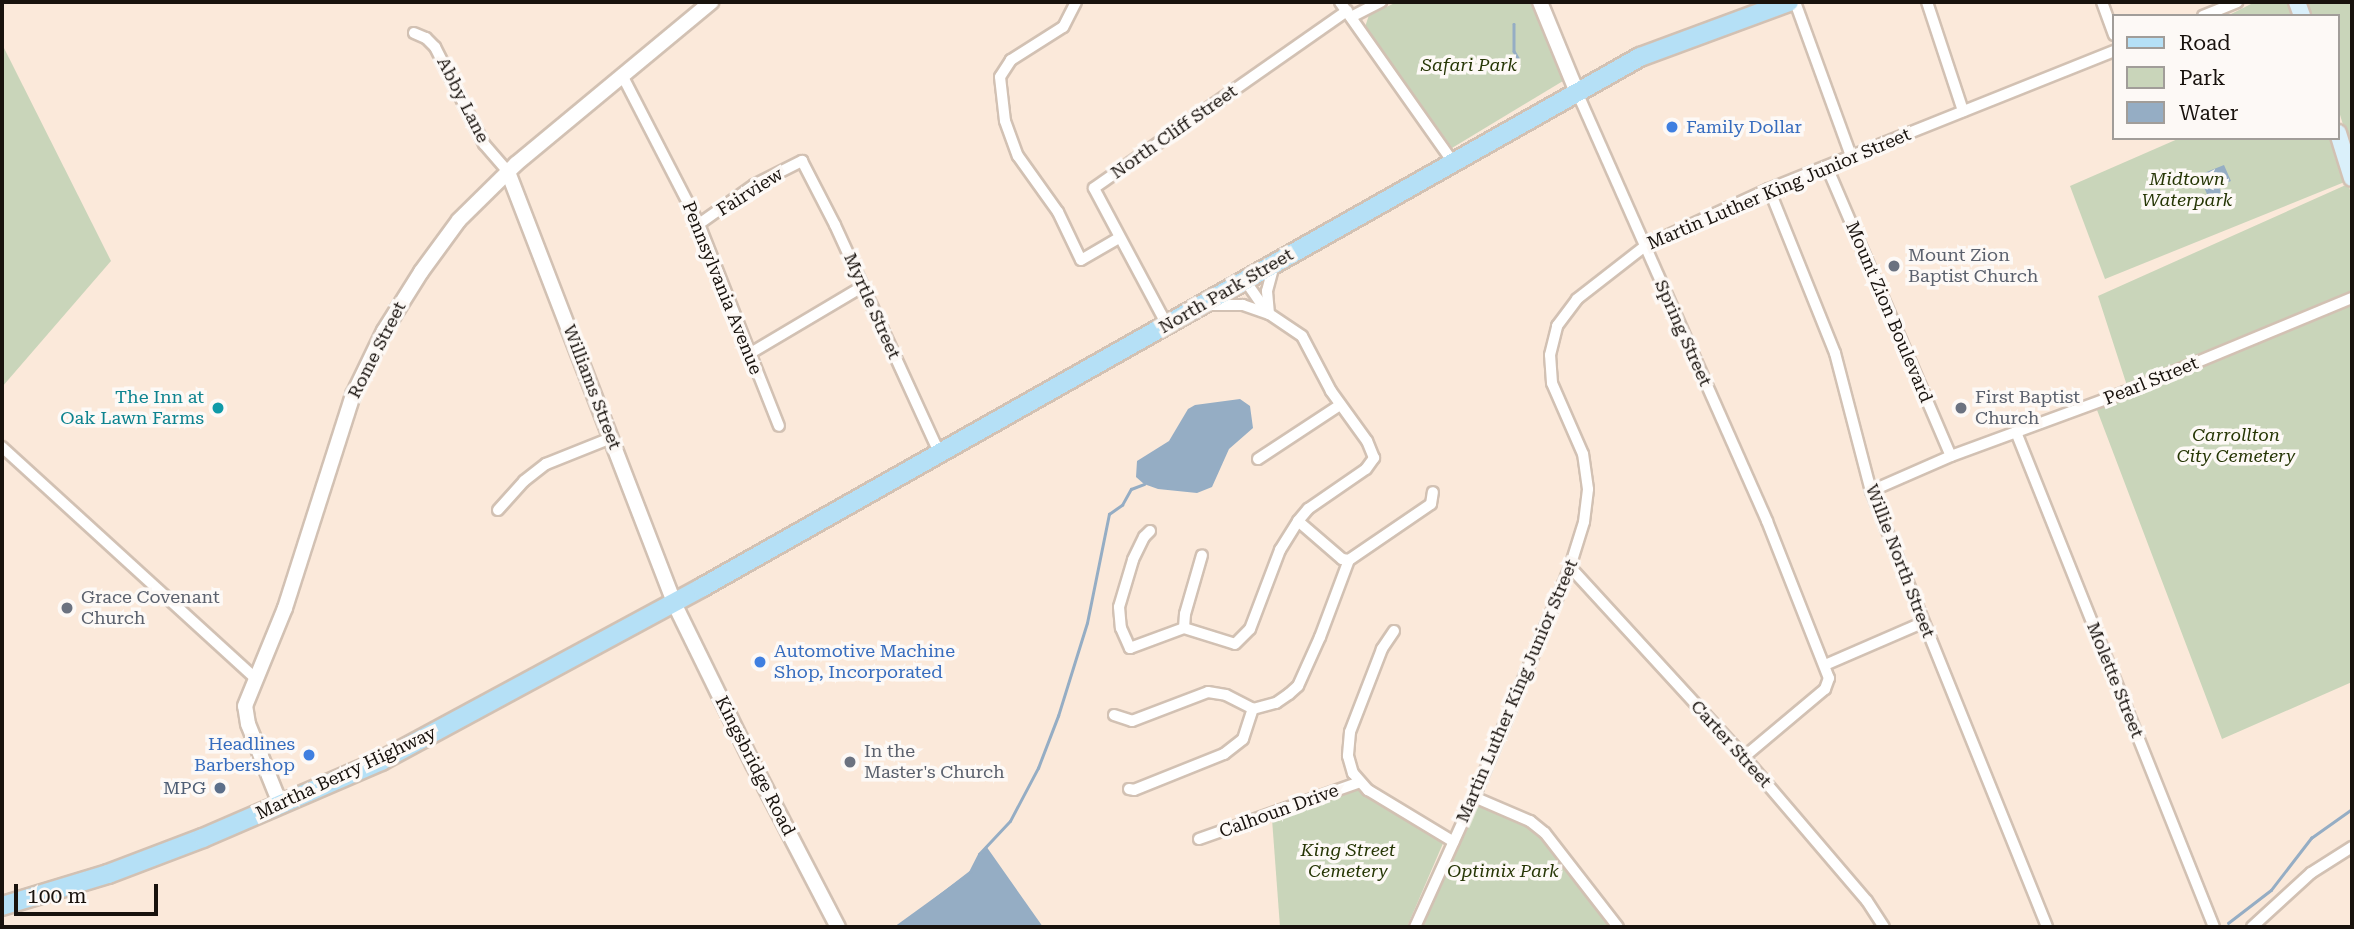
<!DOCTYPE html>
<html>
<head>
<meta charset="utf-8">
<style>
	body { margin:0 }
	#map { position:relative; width:2354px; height:929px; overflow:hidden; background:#fbe9da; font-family:"Roboto Serif",serif }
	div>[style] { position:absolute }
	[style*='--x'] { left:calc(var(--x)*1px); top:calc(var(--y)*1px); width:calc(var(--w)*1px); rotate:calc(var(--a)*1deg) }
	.green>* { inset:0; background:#c9d5ba }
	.water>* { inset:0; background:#95adc4 }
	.stream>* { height:2.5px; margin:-1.25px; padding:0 1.25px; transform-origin:1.25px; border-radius:1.25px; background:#95adc4 }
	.roads { filter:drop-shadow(2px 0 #d2c1b3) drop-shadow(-2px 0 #d2c1b3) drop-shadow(0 2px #d2c1b3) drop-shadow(0 -2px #d2c1b3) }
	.minor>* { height:10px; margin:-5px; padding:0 5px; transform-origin:5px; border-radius:5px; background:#fff }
	.tertiary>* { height:14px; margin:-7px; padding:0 7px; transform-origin:7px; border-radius:7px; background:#fff }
	.secondary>* { height:16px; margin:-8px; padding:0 8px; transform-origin:8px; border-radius:8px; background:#daf0fa }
	.primary>* { height:18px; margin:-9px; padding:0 9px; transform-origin:9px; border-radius:9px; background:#b5e0f6 }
	.dots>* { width:19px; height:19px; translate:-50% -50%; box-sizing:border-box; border:4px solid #fdf9f6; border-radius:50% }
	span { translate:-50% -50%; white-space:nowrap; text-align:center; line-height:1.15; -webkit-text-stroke:7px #fdf9f6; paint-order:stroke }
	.park-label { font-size:18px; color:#263605; font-style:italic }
	.street-label { font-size:18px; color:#18120d }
	.shop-label { font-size:18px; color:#366cbe }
	.left { translate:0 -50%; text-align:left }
	.right { translate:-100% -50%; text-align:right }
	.worship-label { font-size:18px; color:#5b616d }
	.culture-label { font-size:18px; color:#0d838f }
	.service-label { font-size:18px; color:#4e5e75 }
	.frame { position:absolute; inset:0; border:4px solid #18120d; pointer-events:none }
	.legend { position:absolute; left:2112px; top:14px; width:228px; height:126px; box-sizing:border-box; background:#fdf9f6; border:2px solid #a19d99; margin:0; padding:9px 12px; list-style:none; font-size:21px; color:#18120d }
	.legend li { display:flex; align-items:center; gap:14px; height:35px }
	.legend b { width:35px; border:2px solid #a19d99 }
	.scale { position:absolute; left:14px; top:884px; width:144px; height:32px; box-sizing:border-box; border:4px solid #18120d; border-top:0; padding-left:9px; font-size:21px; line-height:24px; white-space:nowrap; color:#18120d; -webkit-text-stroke:5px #fdf9f6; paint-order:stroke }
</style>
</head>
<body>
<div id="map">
	<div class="green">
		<div style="clip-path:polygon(1397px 2px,1533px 2px,1563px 81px,1452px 148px,1365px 27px,1369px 15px)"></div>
		<div style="clip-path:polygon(2255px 2px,2294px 2px,2298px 16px,2227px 16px)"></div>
		<div style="clip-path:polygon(2307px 2px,2352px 2px,2352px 155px,2338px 108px,2338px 16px,2311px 16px)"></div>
		<div style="clip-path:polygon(2px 44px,111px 261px,2px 387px)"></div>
		<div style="clip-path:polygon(2180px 138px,2338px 138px,2352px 179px,2105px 279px,2070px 186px)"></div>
		<div style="clip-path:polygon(2348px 184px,2352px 196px,2352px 682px,2222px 739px,2097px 410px,2130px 395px,2098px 296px)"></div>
		<div style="clip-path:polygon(1358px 787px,1444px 841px,1407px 927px,1280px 927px,1272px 819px)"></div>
		<div style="clip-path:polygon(1474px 797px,1530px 821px,1618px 927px,1415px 927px)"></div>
	</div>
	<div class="water">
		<div style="clip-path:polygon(2224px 165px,2231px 181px,2219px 186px,2221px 194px,2209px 199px,2199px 175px)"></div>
		<div style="clip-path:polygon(1240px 399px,1250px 406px,1253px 428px,1229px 449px,1212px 487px,1197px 493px,1158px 489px,1144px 484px,1136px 477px,1137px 461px,1169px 441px,1188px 409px,1195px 405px)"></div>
		<div style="clip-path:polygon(986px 846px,1043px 927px,894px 927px,970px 872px)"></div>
	</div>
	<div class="stream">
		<div style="--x:1514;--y:24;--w:27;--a:90"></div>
		<div style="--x:1514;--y:51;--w:8;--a:60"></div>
		<div style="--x:931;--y:902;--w:49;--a:-37.6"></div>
		<div style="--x:970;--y:872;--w:20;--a:-63"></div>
		<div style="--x:979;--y:854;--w:45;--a:-46.8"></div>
		<div style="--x:1010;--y:821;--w:60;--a:-62.2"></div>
		<div style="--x:1038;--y:768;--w:56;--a:-69"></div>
		<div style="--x:1058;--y:716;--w:97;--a:-72.7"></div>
		<div style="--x:1087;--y:623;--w:111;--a:-78.6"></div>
		<div style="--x:1109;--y:514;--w:16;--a:-35"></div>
		<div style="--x:1122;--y:505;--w:18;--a:-61"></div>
		<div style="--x:1131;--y:489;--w:14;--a:-21"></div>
		<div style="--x:2228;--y:923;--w:54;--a:-37.5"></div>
		<div style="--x:2271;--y:890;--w:66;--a:-52.4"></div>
		<div style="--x:2311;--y:838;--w:50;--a:-35.3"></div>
	</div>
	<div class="roads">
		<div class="minor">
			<div style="--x:1076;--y:2;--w:28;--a:117"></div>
			<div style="--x:1063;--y:27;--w:62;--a:147.6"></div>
			<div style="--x:1011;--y:60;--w:20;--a:123"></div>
			<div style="--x:1000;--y:77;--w:44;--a:83.5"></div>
			<div style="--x:1005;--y:121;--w:37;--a:70"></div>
			<div style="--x:1018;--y:156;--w:69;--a:54.5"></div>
			<div style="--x:1058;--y:212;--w:53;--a:64.4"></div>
			<div style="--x:1081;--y:260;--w:44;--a:-30.1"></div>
			<div style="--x:1340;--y:2;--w:196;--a:54.8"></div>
			<div style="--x:1795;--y:2;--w:164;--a:70"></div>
			<div style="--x:1927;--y:2;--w:115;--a:71.7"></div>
			<div style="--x:2102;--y:2;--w:35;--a:70"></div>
			<div style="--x:2203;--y:16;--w:37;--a:-22"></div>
			<div style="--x:1351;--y:17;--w:34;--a:-27"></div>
			<div style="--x:414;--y:33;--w:13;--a:23"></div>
			<div style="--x:426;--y:38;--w:13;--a:45"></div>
			<div style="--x:435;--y:47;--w:109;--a:63.2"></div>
			<div style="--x:484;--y:144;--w:37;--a:49"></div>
			<div style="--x:623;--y:77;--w:165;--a:62.7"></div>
			<div style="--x:699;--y:224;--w:217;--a:68.4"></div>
			<div style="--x:1577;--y:92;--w:469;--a:66.1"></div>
			<div style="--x:1767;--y:521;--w:169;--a:68.5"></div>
			<div style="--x:1829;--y:678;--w:12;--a:110"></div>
			<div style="--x:1825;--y:689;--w:106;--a:140"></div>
			<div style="--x:1827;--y:167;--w:314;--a:66.8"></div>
			<div style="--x:1769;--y:189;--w:177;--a:68.1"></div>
			<div style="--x:1835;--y:353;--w:143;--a:75.4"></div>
			<div style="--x:1871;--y:491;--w:470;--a:68"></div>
			<div style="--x:699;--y:224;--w:67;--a:-35.3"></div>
			<div style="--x:754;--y:185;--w:54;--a:-26.6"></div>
			<div style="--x:802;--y:161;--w:72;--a:62.7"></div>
			<div style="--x:835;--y:225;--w:250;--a:65.4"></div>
			<div style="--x:1244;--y:279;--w:40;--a:55.1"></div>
			<div style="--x:1269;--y:314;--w:23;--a:-95"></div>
			<div style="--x:1267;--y:291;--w:30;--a:-75"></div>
			<div style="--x:1167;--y:325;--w:155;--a:-118.1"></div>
			<div style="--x:1094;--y:188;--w:309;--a:-35"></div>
			<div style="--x:749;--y:354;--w:131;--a:-30.7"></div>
			<div style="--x:2016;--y:432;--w:533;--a:68.2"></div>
			<div style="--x:2;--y:447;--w:341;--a:42.4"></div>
			<div style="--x:1258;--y:459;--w:98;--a:-33.4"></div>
			<div style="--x:1871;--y:491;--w:87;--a:-23.6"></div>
			<div style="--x:1951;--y:456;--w:185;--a:-20.2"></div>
			<div style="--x:2125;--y:392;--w:246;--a:-22.5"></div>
			<div style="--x:498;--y:510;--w:39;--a:-48"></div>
			<div style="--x:524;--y:481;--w:28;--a:-38"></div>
			<div style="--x:546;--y:464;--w:70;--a:-21.8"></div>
			<div style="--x:1298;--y:521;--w:58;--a:40.8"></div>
			<div style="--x:1342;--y:559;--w:7;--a:8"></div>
			<div style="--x:1349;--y:560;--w:99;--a:-34.3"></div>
			<div style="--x:1431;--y:504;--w:12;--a:-81"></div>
			<div style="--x:1150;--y:531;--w:8;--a:135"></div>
			<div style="--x:1144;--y:537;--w:25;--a:116"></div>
			<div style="--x:1133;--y:560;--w:49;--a:106.6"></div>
			<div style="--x:1119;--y:607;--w:21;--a:85"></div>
			<div style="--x:1121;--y:628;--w:22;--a:66"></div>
			<div style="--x:1130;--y:648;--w:58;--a:-20.3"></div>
			<div style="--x:1184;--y:628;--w:53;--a:17.4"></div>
			<div style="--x:1235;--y:644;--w:21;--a:-45"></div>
			<div style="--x:1250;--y:629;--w:85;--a:-69.2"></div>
			<div style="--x:1280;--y:550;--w:34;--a:-58"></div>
			<div style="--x:1298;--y:521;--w:16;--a:-50"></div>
			<div style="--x:1308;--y:509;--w:70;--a:-34.6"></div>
			<div style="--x:1366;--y:469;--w:14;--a:-54"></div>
			<div style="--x:1374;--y:458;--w:18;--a:-112"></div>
			<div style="--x:1367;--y:441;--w:62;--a:-125.8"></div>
			<div style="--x:1331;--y:391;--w:62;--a:-117.8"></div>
			<div style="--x:1302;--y:336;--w:40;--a:-146"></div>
			<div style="--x:1269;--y:314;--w:28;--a:-161"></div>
			<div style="--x:1243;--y:305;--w:38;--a:180"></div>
			<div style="--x:1570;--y:567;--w:258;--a:47.5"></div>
			<div style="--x:1744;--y:757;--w:189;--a:49.5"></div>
			<div style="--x:1867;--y:901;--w:31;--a:57"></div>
			<div style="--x:1184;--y:628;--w:14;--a:-86"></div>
			<div style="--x:1185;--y:614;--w:61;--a:-73.9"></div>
			<div style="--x:1394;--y:631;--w:22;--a:124"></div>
			<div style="--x:1382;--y:649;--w:89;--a:111.1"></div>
			<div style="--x:1350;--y:732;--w:24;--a:95"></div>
			<div style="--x:1348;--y:756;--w:18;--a:74"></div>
			<div style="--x:1353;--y:773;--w:23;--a:49"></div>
			<div style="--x:1368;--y:790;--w:100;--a:31.2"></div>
			<div style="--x:1825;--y:665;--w:106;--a:-23.4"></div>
			<div style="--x:1114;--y:715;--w:19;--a:18"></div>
			<div style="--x:1132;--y:721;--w:81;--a:-20.9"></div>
			<div style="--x:1208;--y:692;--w:18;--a:9"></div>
			<div style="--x:1226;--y:695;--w:30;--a:27"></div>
			<div style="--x:1253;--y:709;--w:24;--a:-15"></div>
			<div style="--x:1276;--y:703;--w:16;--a:-35"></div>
			<div style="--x:1289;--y:694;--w:12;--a:-42"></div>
			<div style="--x:1298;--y:686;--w:54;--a:-65.8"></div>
			<div style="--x:1320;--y:637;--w:82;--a:-69.4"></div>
			<div style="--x:1129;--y:789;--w:5;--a:11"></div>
			<div style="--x:1134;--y:790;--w:97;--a:-21.8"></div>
			<div style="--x:1224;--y:754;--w:24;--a:-38"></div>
			<div style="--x:1243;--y:739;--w:32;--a:-72"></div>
			<div style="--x:1474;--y:797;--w:61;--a:23.2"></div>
			<div style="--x:1530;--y:821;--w:19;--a:39"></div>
			<div style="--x:1545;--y:833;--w:119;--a:52.2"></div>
			<div style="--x:1199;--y:839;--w:171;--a:-19.5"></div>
			<div style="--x:1415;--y:927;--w:143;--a:-65.6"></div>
			<div style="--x:1474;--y:797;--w:249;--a:-67.3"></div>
			<div style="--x:1570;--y:567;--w:47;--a:-72.7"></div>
			<div style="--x:1584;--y:522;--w:33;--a:-83"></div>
			<div style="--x:1588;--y:489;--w:35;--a:-98"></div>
			<div style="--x:1583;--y:454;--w:77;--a:-113.6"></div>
			<div style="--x:1552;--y:383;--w:28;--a:-94"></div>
			<div style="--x:1550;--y:355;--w:30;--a:-76"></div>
			<div style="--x:1557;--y:326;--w:34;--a:-53"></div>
			<div style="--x:1577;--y:299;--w:86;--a:-37.9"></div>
			<div style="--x:1645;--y:246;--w:136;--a:-24.7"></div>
			<div style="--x:1769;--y:189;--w:372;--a:-21.8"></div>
			<div style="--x:2252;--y:927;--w:80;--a:-42.5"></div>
			<div style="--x:2311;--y:873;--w:49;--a:-32.4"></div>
		</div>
		<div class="tertiary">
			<div style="--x:1540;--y:2;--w:97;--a:67.7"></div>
			<div style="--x:508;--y:172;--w:462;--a:68.9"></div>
			<div style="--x:674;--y:603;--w:179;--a:63.9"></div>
			<div style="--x:753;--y:764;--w:184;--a:62.5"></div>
			<div style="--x:281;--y:806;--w:88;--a:-111.9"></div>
			<div style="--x:248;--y:724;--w:18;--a:-99"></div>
			<div style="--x:245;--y:706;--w:106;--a:-67.8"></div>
			<div style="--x:285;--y:608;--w:224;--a:-72.3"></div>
			<div style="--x:353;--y:395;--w:71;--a:-64.2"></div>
			<div style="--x:384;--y:331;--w:70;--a:-57.9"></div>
			<div style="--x:421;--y:272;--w:64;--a:-53.8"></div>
			<div style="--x:459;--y:220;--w:80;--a:-44.5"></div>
			<div style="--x:516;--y:164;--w:254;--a:-39.7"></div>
		</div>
		<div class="secondary">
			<div style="--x:2297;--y:2;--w:15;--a:70"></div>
			<div style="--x:2338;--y:133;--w:47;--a:72.7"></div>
		</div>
		<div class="primary">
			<div style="--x:2;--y:906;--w:111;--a:-16.8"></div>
			<div style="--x:108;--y:874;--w:102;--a:-20.8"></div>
			<div style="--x:203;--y:838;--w:194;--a:-23.4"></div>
			<div style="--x:381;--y:761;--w:364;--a:-28.4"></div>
			<div style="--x:701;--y:588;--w:1079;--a:-29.49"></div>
			<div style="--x:1640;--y:57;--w:159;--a:-20.3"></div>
		</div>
	</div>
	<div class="dots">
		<div style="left:1672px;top:127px;background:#3f7fe0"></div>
		<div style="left:1894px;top:266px;background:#6b7280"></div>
		<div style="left:218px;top:408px;background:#0f9aa8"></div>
		<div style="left:1961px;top:408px;background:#6b7280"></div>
		<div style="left:67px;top:608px;background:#6b7280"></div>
		<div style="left:760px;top:662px;background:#3f7fe0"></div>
		<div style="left:309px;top:755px;background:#3f7fe0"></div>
		<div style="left:850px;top:762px;background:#6b7280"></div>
		<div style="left:220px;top:788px;background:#5c6f8a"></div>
	</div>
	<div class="park-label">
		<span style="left:1469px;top:65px">Safari Park</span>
		<span style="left:2187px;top:190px">Midtown<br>Waterpark</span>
		<span style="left:2236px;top:446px">Carrollton<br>City Cemetery</span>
		<span style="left:1348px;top:861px">King Street<br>Cemetery</span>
		<span style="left:1503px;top:871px">Optimix Park</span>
	</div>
	<div class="street-label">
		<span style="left:463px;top:100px;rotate:63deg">Abby Lane</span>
		<span style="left:1174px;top:132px;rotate:-35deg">North Cliff Street</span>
		<span style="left:1779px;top:189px;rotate:-23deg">Martin Luther King Junior Street</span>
		<span style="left:750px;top:192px;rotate:-32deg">Fairview</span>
		<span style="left:722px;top:288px;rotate:68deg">Pennsylvania Avenue</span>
		<span style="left:1226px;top:291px;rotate:-30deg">North Park Street</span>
		<span style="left:872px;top:306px;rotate:66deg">Myrtle Street</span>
		<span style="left:1889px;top:312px;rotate:67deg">Mount Zion Boulevard</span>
		<span style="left:1683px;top:333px;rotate:66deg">Spring Street</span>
		<span style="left:377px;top:350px;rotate:-63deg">Rome Street</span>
		<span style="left:2151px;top:381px;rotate:-22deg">Pearl Street</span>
		<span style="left:592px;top:387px;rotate:69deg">Williams Street</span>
		<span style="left:1900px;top:561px;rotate:69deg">Willie North Street</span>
		<span style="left:2115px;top:680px;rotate:68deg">Molette Street</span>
		<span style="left:1517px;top:691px;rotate:-67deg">Martin Luther King Junior Street</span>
		<span style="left:1731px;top:744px;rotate:48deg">Carter Street</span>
		<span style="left:755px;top:766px;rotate:63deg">Kingsbridge Road</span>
		<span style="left:346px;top:773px;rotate:-25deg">Martha Berry Highway</span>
		<span style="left:1279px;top:811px;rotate:-20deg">Calhoun Drive</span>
	</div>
	<div class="shop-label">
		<span class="left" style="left:1686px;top:127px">Family Dollar</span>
		<span class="left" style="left:774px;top:662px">Automotive Machine<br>Shop, Incorporated</span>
		<span class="right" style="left:295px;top:755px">Headlines<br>Barbershop</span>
	</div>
	<div class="worship-label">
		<span class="left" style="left:1908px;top:266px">Mount Zion<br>Baptist Church</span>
		<span class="left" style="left:1975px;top:408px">First Baptist<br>Church</span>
		<span class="left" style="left:81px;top:608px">Grace Covenant<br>Church</span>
		<span class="left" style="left:864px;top:762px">In the<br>Master's Church</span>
	</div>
	<div class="culture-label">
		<span class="right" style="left:204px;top:408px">The Inn at<br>Oak Lawn Farms</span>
	</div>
	<div class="service-label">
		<span class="right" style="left:206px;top:788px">MPG</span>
	</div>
	<div class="frame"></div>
	<ul class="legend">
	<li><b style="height:9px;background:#b5e0f6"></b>Road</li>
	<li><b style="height:19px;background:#c9d5ba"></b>Park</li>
	<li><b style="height:19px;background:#95adc4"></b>Water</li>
	</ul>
	<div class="scale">100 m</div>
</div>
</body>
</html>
